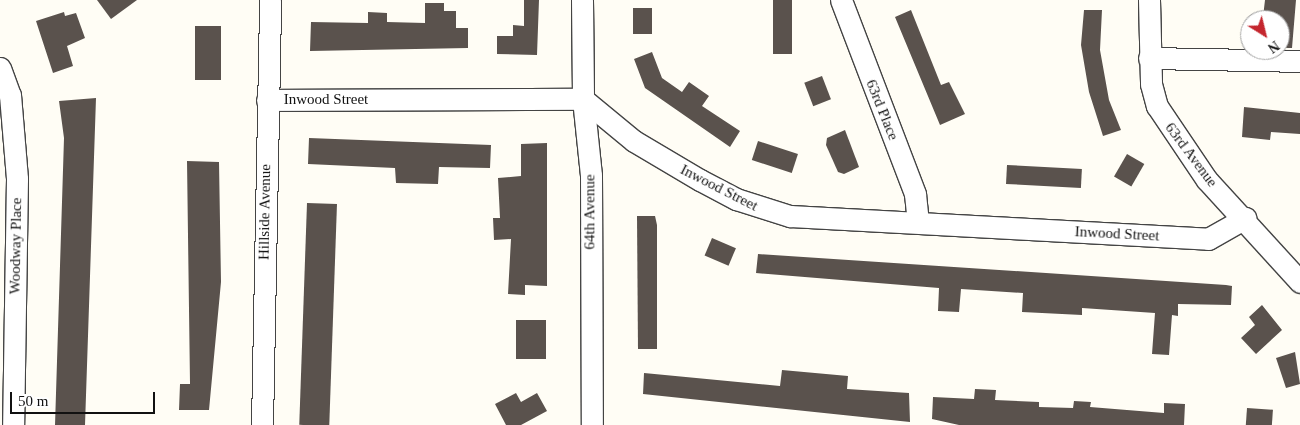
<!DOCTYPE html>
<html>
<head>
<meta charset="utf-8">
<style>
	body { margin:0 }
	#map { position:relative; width:1300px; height:425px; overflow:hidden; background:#fffdf5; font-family:"Times New Roman",serif }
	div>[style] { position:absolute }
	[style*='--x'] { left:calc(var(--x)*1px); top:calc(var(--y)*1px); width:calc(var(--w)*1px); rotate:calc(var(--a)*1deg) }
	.building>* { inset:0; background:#5a524d; transform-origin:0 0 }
	.roads { filter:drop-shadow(1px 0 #444) drop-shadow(-1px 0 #444) drop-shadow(0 1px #444) drop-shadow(0 -1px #444) }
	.minor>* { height:21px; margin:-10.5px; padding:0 10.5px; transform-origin:10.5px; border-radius:10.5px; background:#fff }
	span { translate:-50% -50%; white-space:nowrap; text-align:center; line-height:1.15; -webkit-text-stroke:5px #fff; paint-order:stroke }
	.street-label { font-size:15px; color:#111 }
	.north { position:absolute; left:1240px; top:10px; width:50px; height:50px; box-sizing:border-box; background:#fff; border:1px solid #a0a0a0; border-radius:50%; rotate:144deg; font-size:14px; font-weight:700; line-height:20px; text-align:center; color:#111 }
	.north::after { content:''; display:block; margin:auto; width:18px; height:22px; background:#c4262e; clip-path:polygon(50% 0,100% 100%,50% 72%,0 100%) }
	.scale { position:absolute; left:10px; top:392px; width:145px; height:22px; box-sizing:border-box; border:2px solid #111; border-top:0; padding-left:6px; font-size:15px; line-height:18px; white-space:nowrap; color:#111; -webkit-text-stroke:4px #fff; paint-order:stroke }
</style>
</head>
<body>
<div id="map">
	<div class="building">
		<div style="clip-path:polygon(97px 0,137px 0,111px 19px)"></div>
		<div style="clip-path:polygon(524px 0,539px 0,537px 55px,497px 54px,497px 36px,513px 36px,513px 25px,524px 26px)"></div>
		<div style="left:773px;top:0;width:19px;height:54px"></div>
		<div style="clip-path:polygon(1265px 0,1296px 0,1292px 48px,1280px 48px,1280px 20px,1263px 17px)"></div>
		<div style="clip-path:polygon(425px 3px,444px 3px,444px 11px,456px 11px,456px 28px,468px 28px,468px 48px,310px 51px,311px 22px,368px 23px,368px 12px,387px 13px,387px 22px,425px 23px)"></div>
		<div style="left:652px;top:8px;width:26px;height:19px;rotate:90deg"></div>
		<div style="clip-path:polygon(911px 10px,941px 85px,949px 82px,965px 114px,940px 125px,895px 17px)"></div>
		<div style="clip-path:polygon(1084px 10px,1102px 10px,1100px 50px,1109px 100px,1121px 130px,1103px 136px,1089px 92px,1081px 45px)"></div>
		<div style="clip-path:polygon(64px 12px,65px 16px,76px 13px,85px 38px,67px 46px,73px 66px,53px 73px,36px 21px)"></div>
		<div style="left:195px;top:26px;width:26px;height:54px"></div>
		<div style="clip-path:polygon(652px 52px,662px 78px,682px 92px,689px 82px,709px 96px,702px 106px,740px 131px,730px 147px,645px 88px,634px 59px)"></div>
		<div style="left:822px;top:76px;width:25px;height:19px;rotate:69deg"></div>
		<div style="clip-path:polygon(96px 98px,85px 425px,55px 425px,64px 138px,59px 101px)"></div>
		<div style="clip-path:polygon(1244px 107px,1300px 113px,1300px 134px,1271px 132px,1270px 140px,1242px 137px)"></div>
		<div style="clip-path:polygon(845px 130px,859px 167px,844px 174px,838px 172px,826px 145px,827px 138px)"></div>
		<div style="clip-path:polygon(309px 138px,491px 145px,490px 168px,439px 167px,438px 184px,396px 183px,395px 168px,308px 164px)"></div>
		<div style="left:758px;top:141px;width:42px;height:20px;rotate:18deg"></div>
		<div style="clip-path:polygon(547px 143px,547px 286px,525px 285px,525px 295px,508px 294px,511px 239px,494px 240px,493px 218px,500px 218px,498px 178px,521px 176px,521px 144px)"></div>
		<div style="left:1127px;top:154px;width:20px;height:26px;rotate:30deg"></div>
		<div style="clip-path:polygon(187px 161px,219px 162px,221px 282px,209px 410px,179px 410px,180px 384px,190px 384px)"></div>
		<div style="left:1007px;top:165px;width:75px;height:19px;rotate:3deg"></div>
		<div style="left:307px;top:203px;width:30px;height:222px;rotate:2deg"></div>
		<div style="clip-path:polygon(637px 216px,655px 216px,657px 225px,657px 349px,638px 349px)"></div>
		<div style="left:712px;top:238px;width:26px;height:19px;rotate:23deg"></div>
		<div style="clip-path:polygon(758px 254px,1226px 285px,1232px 286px,1231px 305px,1178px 304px,1178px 316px,1172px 315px,1169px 355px,1152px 354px,1155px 313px,1082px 308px,1082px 315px,1022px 312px,1023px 293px,961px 289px,959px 312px,938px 311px,939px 288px,756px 273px)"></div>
		<div style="clip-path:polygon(1262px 305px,1282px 330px,1256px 354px,1241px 338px,1255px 325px,1249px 317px)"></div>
		<div style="left:516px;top:320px;width:30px;height:39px"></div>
		<div style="clip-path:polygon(1295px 352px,1300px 384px,1286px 388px,1276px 358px)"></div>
		<div style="clip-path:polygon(782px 370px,848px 376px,847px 389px,909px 393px,910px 422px,643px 394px,644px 373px,780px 386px)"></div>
		<div style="clip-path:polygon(975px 389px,996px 390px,995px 400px,1039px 402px,1039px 407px,1073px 408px,1074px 401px,1091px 402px,1090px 407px,1164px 413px,1164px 403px,1185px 404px,1184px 425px,959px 425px,932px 419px,933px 397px,974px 399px)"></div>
		<div style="clip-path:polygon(516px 393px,521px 402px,537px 393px,547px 411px,521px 425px,506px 425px,495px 404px)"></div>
		<div style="left:1247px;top:408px;width:26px;height:17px;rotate:4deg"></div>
	</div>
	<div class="roads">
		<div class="minor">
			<div style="--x:582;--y:0;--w:99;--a:89.4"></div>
			<div style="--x:583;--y:99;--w:76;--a:84"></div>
			<div style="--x:591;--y:175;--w:250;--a:89.8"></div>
			<div style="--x:841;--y:0;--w:208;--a:69.1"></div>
			<div style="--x:915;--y:194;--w:28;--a:84"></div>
			<div style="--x:1149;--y:0;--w:84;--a:88.6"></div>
			<div style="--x:1151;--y:84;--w:23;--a:75"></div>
			<div style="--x:1157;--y:106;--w:89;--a:56"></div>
			<div style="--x:1207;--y:180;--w:138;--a:47.6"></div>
			<div style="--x:1149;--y:58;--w:151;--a:1.1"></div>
			<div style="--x:0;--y:68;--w:29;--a:70"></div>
			<div style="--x:10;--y:95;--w:84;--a:85.2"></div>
			<div style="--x:17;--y:179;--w:246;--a:90.9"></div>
			<div style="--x:267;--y:100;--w:316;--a:-0.2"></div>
			<div style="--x:583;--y:99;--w:66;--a:39.5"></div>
			<div style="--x:634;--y:141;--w:77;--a:30.6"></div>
			<div style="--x:700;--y:180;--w:41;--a:27.8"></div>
			<div style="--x:736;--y:199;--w:57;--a:17.5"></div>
			<div style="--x:790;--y:216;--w:419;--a:3.1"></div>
			<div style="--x:1208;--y:239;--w:43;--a:-29.6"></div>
			<div style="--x:262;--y:425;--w:425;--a:-88.9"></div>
		</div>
	</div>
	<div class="street-label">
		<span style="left:326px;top:100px">Inwood Street</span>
		<span style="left:882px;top:110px;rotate:68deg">63rd Place</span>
		<span style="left:1191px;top:155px;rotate:53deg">63rd Avenue</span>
		<span style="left:719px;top:188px;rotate:27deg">Inwood Street</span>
		<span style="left:265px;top:212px;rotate:-89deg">Hillside Avenue</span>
		<span style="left:590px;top:212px;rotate:-90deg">64th Avenue</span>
		<span style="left:1117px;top:234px;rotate:3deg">Inwood Street</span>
		<span style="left:16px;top:246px;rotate:-89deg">Woodway Place</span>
	</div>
	<div class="north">N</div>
	<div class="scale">50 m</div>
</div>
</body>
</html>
